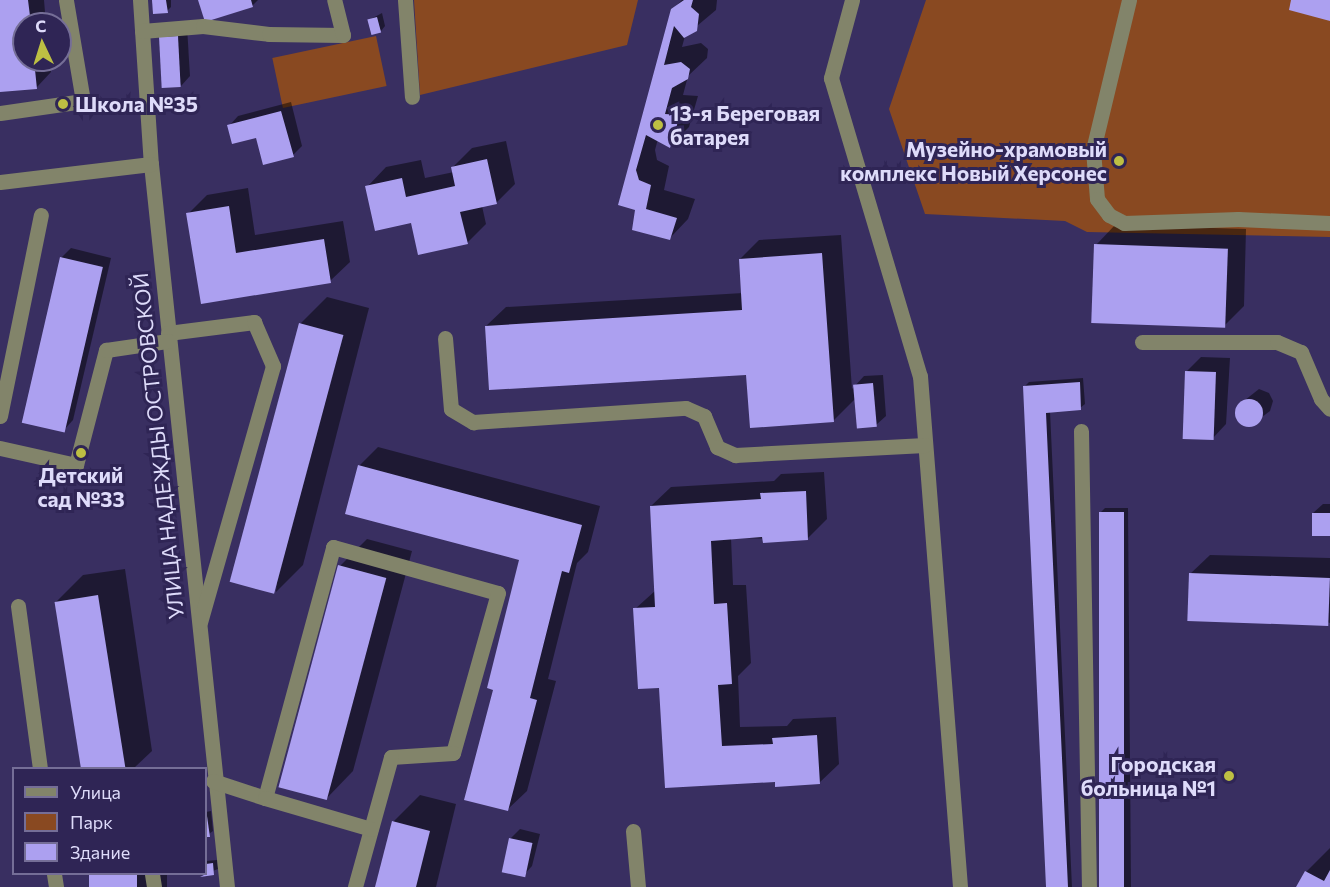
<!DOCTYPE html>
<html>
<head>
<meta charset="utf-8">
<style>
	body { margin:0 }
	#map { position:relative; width:1330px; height:887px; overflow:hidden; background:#392f61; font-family:Commissioner,sans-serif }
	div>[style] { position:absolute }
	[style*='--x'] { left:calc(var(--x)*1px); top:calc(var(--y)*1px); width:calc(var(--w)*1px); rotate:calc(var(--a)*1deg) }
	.green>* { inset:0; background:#894921; transform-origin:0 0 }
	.shadow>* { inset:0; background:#0007; transform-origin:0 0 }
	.building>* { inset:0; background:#aca0f0; transform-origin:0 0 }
	.round { border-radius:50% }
	.minor>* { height:15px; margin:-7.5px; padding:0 7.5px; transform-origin:7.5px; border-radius:7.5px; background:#82846a }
	.dots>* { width:16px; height:16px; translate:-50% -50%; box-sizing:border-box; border:3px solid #2f2555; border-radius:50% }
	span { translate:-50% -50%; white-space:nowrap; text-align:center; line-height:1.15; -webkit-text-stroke:6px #2f2555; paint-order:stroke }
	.poi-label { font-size:21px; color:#dedbfa; font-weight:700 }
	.left { translate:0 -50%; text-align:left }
	.right { translate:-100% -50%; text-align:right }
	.street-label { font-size:21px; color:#dedbfa }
	.legend { position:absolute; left:12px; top:767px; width:195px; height:108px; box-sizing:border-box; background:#2f2555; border:2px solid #756e97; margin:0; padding:8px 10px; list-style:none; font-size:18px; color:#dedbfa }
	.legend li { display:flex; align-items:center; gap:12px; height:30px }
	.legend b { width:30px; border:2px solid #756e97 }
	.north { position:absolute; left:12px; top:12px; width:60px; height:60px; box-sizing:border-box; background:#2f2555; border:2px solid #756e97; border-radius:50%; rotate:356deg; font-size:16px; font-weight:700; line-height:24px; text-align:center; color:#dedbfa }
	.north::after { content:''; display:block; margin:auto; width:21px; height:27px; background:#bdbf43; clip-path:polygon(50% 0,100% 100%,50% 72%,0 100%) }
</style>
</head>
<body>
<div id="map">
	<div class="green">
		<div style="clip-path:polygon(414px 0,638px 0,627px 45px,420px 95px)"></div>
		<div style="clip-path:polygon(926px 0,1330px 0,1330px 237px,1087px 232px,1065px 221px,925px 214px,889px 109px)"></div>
		<div style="left:376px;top:36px;width:51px;height:106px;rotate:78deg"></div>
	</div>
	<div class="shadow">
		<div style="clip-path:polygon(0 0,44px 0,46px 24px,24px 24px,24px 60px,50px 60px,51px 72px,37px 87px,0 91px)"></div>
		<div style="clip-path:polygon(153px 0,171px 0,171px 7px,167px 11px)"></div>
		<div style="clip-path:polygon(200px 0,258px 0,252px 6px)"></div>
		<div style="clip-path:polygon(682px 0,717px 0,716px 10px,685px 36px,682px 47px,701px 43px,708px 49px,707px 58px,688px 76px,683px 95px,698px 96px,689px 127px,670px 146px,658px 139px,655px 150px,657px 160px,669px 166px,664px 190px,695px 199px,688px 219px,669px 239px,637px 209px,619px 204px,672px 10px)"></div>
		<div style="clip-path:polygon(382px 13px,385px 26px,381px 31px,369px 20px)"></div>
		<div style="clip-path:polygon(187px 27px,190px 76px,181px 86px,160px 38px,170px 28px)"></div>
		<div style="clip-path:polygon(291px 102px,302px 146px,293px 155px,229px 126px,238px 116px)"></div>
		<div style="clip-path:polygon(506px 141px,515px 184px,496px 203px,482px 206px,486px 224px,467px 243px,412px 221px,367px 187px,386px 167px,421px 160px,425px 178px,454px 172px,453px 167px,472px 148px)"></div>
		<div style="clip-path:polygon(248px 188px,255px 235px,343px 221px,350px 262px,330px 281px,202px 302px,188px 214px,207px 195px)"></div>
		<div style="clip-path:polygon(1115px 225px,1246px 229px,1244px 306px,1225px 325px,1096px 245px)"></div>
		<div style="clip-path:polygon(841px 235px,852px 389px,864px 376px,883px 375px,886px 416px,876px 425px,855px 399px,833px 421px,747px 373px,486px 326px,506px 307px,743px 293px,740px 259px,759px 240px)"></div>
		<div style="clip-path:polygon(71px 248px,111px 258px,73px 420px,64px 430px,61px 258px)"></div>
		<div style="clip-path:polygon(327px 297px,369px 308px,303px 565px,276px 592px,300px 324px)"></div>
		<div style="clip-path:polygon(1201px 357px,1230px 358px,1226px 424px,1212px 439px,1187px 371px)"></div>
		<div style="clip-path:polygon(1083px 378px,1085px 404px,1080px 408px,1050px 411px,1072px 887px,1048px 887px,1024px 387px,1029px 382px)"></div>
		<div style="clip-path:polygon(1259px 389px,1269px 393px,1273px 401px,1270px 411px,1250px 426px,1241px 423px,1236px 414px,1240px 404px)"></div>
		<div style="clip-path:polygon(378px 447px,600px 506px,588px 552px,577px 563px,548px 679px,556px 681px,527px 791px,507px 810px,495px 689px,521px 559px,359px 466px)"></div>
		<div style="clip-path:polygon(824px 472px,827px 519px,807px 539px,731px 538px,733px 585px,746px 585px,751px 663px,738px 676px,740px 727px,787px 726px,793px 719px,836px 717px,839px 764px,819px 783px,776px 780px,666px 787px,661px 686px,635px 609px,656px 590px,651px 506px,671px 487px,774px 481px,781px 474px)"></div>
		<div style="clip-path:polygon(1323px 504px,1330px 504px,1330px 536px,1313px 513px)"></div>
		<div style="clip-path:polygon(1105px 508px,1128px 508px,1131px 887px,1104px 887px,1101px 512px)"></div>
		<div style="clip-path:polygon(367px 539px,412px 551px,353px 771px,326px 799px,340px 566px)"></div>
		<div style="clip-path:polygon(1210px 555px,1330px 558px,1330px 623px,1190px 574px)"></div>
		<div style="clip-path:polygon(125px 569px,152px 751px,134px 768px,81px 768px,56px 602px,83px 575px)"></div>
		<div style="clip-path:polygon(420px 795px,456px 804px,436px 887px,377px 887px,393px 822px)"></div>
		<div style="clip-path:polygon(211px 811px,213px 831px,206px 836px,206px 812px)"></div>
		<div style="clip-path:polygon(520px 829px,540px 834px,532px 866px,523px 876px,510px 839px)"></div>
		<div style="clip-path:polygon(1330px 848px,1330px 887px,1298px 887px,1307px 871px)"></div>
		<div style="clip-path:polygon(217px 860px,218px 869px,202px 875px,206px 874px,206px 861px)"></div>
		<div style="left:90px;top:874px;width:77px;height:13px"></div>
	</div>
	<div class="building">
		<div style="clip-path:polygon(0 0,28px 0,31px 24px,24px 24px,24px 60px,34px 60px,37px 89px,0 92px)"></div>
		<div style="clip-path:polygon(152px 0,166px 0,168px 13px,153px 14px)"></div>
		<div style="clip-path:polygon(198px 0,251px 0,253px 7px,205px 22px)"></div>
		<div style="clip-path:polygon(684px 0,693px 0,691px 7px,699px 14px,697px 31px,684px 38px,674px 26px,664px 65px,681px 62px,690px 69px,688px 79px,672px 88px,665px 114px,680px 115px,670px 148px,646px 135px,636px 170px,639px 180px,651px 185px,646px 209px,677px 218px,670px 240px,632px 230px,635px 210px,618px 205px,671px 9px)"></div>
		<div style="clip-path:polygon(1291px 0,1330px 0,1330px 21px,1289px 10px)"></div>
		<div style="left:377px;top:17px;width:16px;height:10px;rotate:75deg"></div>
		<div style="left:178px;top:36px;width:51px;height:19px;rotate:87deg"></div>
		<div style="clip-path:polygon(281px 111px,294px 157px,263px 165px,256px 138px,232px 144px,227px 125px)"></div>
		<div style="clip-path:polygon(487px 159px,497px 204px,460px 212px,468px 244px,418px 255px,411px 223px,375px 231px,365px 186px,402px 178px,406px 197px,455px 186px,451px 167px)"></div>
		<div style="clip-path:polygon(229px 206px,236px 253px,324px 239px,331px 283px,201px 304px,186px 213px)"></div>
		<div style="left:1094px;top:244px;width:134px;height:79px;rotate:2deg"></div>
		<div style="clip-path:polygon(822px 253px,834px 422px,750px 428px,746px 375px,489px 390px,485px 326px,742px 310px,739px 259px)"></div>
		<div style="left:60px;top:257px;width:44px;height:170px;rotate:13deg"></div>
		<div style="left:299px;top:323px;width:46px;height:268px;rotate:15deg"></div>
		<div style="left:1185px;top:371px;width:31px;height:68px;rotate:2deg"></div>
		<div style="clip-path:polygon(1080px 382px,1081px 410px,1046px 413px,1068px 887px,1046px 887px,1023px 386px)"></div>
		<div style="left:873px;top:383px;width:44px;height:20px;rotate:85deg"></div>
		<div class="round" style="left:1235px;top:399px;width:28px;height:28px"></div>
		<div style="clip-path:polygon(358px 465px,582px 525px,569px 573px,562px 571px,530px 698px,537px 700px,508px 811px,464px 800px,493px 690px,487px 688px,519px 560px,345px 514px)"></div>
		<div style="clip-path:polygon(806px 491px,808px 540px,763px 543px,762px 537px,711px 541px,714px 604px,727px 603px,732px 684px,718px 685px,722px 746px,773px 744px,772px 738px,817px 735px,820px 784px,775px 787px,775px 782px,665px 788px,659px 688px,638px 689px,633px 608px,655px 607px,650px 506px,761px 499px,760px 493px)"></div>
		<div style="left:1099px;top:512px;width:25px;height:375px"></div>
		<div style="left:1312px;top:513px;width:18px;height:23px"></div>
		<div style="left:338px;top:565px;width:50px;height:230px;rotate:15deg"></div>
		<div style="left:1189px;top:573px;width:141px;height:48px;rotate:2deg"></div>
		<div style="left:98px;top:595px;width:175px;height:44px;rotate:81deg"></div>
		<div style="clip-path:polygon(207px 816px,210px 837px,206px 837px,206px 817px)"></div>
		<div style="clip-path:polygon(392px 821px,430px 831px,416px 887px,375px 887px)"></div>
		<div style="left:509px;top:838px;width:24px;height:35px;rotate:12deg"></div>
		<div style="clip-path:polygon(213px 863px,214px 875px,200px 877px,206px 874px,206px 864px)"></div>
		<div style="clip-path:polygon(1330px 870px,1330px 887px,1296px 887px,1305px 871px,1324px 881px)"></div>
		<div style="left:89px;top:874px;width:48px;height:13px"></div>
	</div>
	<div class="minor">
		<div style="--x:140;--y:0;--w:164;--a:86.2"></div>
		<div style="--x:151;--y:164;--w:727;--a:84"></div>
		<div style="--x:405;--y:0;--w:97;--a:85.9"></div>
		<div style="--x:852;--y:0;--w:81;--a:105.1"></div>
		<div style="--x:831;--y:78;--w:311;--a:73.4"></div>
		<div style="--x:920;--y:376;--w:513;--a:85.52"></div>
		<div style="--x:1129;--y:0;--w:154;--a:103.5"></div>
		<div style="--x:1093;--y:150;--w:49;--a:85.3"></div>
		<div style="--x:1097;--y:199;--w:20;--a:53"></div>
		<div style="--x:1109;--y:215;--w:17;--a:28"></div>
		<div style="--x:1124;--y:223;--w:114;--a:-2"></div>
		<div style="--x:1238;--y:219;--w:92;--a:2.5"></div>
		<div style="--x:142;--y:31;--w:61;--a:-4.7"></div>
		<div style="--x:203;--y:26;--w:66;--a:6.9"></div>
		<div style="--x:269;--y:34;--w:74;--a:0.8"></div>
		<div style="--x:343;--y:35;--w:36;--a:-104"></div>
		<div style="--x:0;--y:113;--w:84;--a:-8.2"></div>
		<div style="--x:83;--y:101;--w:102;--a:-99.6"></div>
		<div style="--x:0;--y:182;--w:152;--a:-6.8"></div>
		<div style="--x:168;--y:333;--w:87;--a:-7.3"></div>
		<div style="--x:254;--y:322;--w:48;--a:66.6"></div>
		<div style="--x:273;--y:366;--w:266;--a:105.9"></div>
		<div style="--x:445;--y:338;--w:71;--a:85.2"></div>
		<div style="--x:451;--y:409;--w:26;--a:31"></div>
		<div style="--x:473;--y:422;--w:213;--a:-3.8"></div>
		<div style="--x:686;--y:408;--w:20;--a:24"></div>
		<div style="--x:704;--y:416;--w:34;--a:67"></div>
		<div style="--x:717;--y:447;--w:20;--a:24"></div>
		<div style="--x:735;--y:455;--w:190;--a:-3"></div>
		<div style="--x:1142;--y:342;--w:135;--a:0"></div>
		<div style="--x:1277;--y:342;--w:26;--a:23"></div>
		<div style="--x:1301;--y:352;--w:51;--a:66.9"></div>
		<div style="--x:1321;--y:399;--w:13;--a:48"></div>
		<div style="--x:0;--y:416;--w:205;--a:-78.5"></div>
		<div style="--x:1081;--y:431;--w:456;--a:89"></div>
		<div style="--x:0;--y:448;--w:78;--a:12.6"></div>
		<div style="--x:76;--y:465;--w:119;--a:-75.4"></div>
		<div style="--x:106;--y:350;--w:63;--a:-8.3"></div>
		<div style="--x:18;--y:606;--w:163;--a:82.3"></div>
		<div style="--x:213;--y:781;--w:55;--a:18.1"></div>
		<div style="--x:265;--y:798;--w:260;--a:-74.8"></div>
		<div style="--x:333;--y:547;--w:171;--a:15.6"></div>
		<div style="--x:498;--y:593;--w:166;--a:105.7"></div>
		<div style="--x:453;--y:753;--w:62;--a:176.3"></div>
		<div style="--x:391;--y:757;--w:135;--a:105.5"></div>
		<div style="--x:265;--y:798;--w:110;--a:16.3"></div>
		<div style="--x:633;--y:831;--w:56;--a:84.9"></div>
		<div style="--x:54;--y:874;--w:13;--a:81"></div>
		<div style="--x:152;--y:874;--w:13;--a:81"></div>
	</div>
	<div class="dots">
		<div style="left:63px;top:104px;background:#bdbf43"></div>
		<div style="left:658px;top:125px;background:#bdbf43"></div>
		<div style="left:1119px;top:161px;background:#bdbf43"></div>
		<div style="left:81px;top:453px;background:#bdbf43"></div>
		<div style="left:1229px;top:776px;background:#bdbf43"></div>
	</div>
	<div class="poi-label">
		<span class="left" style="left:75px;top:104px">Школа №35</span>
		<span class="left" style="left:670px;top:125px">13-я Береговая<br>батарея</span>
		<span class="right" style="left:1107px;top:161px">Музейно-храмовый<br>комплекс Новый Херсонес</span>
		<span style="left:81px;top:487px">Детский<br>сад №33</span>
		<span class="right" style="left:1216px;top:776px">Городская<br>больница №1</span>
	</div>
	<div class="street-label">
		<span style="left:158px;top:446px;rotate:-96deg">УЛИЦА НАДЕЖДЫ ОСТРОВСКОЙ</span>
	</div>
	<ul class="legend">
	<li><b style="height:8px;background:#82846a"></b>Улица</li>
	<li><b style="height:16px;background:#894921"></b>Парк</li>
	<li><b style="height:16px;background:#aca0f0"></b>Здание</li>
	</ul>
	<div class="north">С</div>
</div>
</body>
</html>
